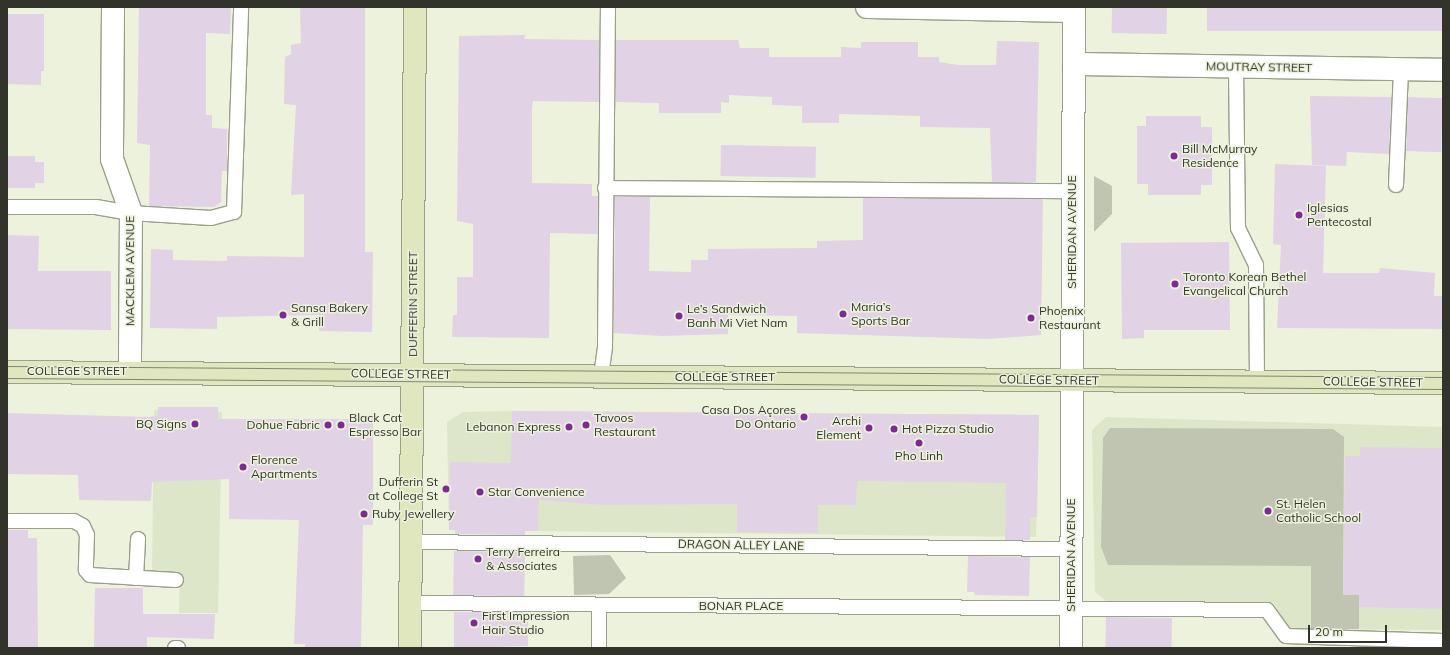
<!DOCTYPE html>
<html>
<head>
<meta charset="utf-8">
<style>
	body { margin:0 }
	#map { position:relative; width:1450px; height:655px; overflow:hidden; background:#ecf2db; font-family:Mulish,sans-serif }
	div>[style] { position:absolute }
	[style*='--x'] { left:calc(var(--x)*1px); top:calc(var(--y)*1px); width:calc(var(--w)*1px); rotate:calc(var(--a)*1deg) }
	.built>* { inset:0; background:#dee6c9 }
	.green>* { inset:0; background:#bfc5b0 }
	.building>* { inset:0; background:#e1d2e6; transform-origin:0 0 }
	.roads { filter:drop-shadow(1px 0 #9aa08b) drop-shadow(-1px 0 #9aa08b) drop-shadow(0 1px #9aa08b) drop-shadow(0 -1px #9aa08b) }
	.lane>* { height:14px; margin:-7px; padding:0 7px; transform-origin:7px; border-radius:7px; background:#fff }
	.street>* { height:22px; margin:-11px; padding:0 11px; transform-origin:11px; border-radius:11px; background:#fff }
	.secondary>* { height:22px; margin:-11px; padding:0 11px; transform-origin:11px; border-radius:11px; background:#e0e7bf }
	.tram>* { height:1px; margin:-0.5px; padding:0 0.5px; transform-origin:0.5px; border-radius:0.5px; background:#818576 }
	.dots>* { width:11px; height:11px; translate:-50% -50%; box-sizing:border-box; border:2px solid #ecf2db; border-radius:50% }
	span { translate:-50% -50%; white-space:nowrap; text-align:center; line-height:1.15; -webkit-text-stroke:3px #ecf2db; paint-order:stroke }
	.street-label { font-size:12px; color:#32342c }
	.poi-label { font-size:12px; color:#32342c }
	.left { translate:0 -50%; text-align:left }
	.right { translate:-100% -50%; text-align:right }
	.frame { position:absolute; inset:0; border:8px solid #32342c; pointer-events:none }
	.scale { position:absolute; left:1308px; top:625px; width:79px; height:18px; box-sizing:border-box; border:2px solid #32342c; border-top:0; padding-left:5px; font-size:12px; line-height:14px; white-space:nowrap; color:#32342c; -webkit-text-stroke:3px #ecf2db; paint-order:stroke }
</style>
</head>
<body>
<div id="map">
	<div class="built">
		<div style="clip-path:polygon(154px 410px,222px 412px,218px 613px,179px 613px,180px 573px,152px 573px)"></div>
		<div style="clip-path:polygon(512px 411px,1039px 415px,1036px 537px,449px 530px,447px 422px,463px 412px)"></div>
		<div style="clip-path:polygon(1106px 417px,1443px 427px,1443px 630px,1288px 629px,1273px 602px,1107px 602px,1095px 592px,1092px 430px)"></div>
	</div>
	<div class="green">
		<div style="clip-path:polygon(1094px 176px,1112px 186px,1112px 214px,1094px 232px)"></div>
		<div style="clip-path:polygon(1110px 428px,1333px 429px,1344px 437px,1343px 595px,1359px 595px,1359px 629px,1311px 630px,1311px 566px,1108px 565px,1101px 547px,1103px 438px)"></div>
		<div style="clip-path:polygon(610px 555px,626px 578px,609px 594px,574px 595px,573px 556px)"></div>
	</div>
	<div class="building">
		<div style="clip-path:polygon(139px 7px,231px 7px,230px 34px,206px 33px,206px 115px,212px 115px,212px 128px,227px 129px,227px 171px,222px 171px,221px 202px,214px 207px,149px 206px,150px 145px,137px 143px)"></div>
		<div style="clip-path:polygon(300px 7px,365px 7px,365px 252px,373px 252px,372px 332px,319px 331px,319px 315px,217px 317px,217px 329px,150px 328px,151px 249px,173px 250px,173px 260px,227px 261px,227px 256px,304px 257px,304px 194px,291px 195px,296px 105px,284px 104px,285px 57px,291px 54px,291px 45px,301px 43px)"></div>
		<div style="left:1112px;top:7px;width:55px;height:26px;rotate:1deg"></div>
		<div style="left:1207px;top:7px;width:236px;height:24px"></div>
		<div style="clip-path:polygon(7px 14px,44px 14px,44px 71px,41px 71px,41px 85px,7px 84px)"></div>
		<div style="clip-path:polygon(525px 35px,524px 39px,599px 40px,599px 102px,533px 101px,532px 109px,532px 183px,592px 184px,592px 196px,598px 196px,598px 234px,550px 233px,549px 338px,452px 337px,453px 315px,457px 315px,457px 277px,473px 277px,473px 224px,457px 221px,459px 36px)"></div>
		<div style="clip-path:polygon(616px 40px,738px 40px,740px 48px,769px 48px,769px 57px,841px 57px,841px 47px,861px 48px,861px 42px,918px 42px,918px 57px,939px 57px,939px 62px,958px 65px,996px 65px,997px 41px,1039px 42px,1036px 182px,992px 182px,990px 128px,920px 127px,920px 116px,839px 114px,839px 123px,802px 123px,802px 106px,772px 105px,772px 97px,729px 95px,729px 103px,721px 102px,721px 113px,659px 113px,659px 103px,616px 102px)"></div>
		<div style="clip-path:polygon(1310px 96px,1391px 97px,1389px 154px,1347px 152px,1346px 166px,1312px 165px)"></div>
		<div style="left:1408px;top:97px;width:35px;height:54px;rotate:2deg"></div>
		<div style="clip-path:polygon(1146px 116px,1201px 116px,1201px 127px,1212px 127px,1212px 185px,1201px 185px,1201px 195px,1148px 195px,1148px 184px,1137px 184px,1137px 126px,1146px 126px)"></div>
		<div style="left:721px;top:145px;width:95px;height:31px;rotate:1deg"></div>
		<div style="clip-path:polygon(7px 156px,35px 156px,35px 162px,44px 162px,44px 183px,35px 183px,35px 188px,7px 188px)"></div>
		<div style="clip-path:polygon(1275px 164px,1326px 166px,1323px 273px,1379px 273px,1380px 268px,1435px 273px,1434px 296px,1443px 296px,1443px 329px,1277px 328px,1281px 245px,1273px 244px)"></div>
		<div style="clip-path:polygon(615px 197px,650px 197px,649px 271px,691px 272px,691px 260px,708px 260px,708px 249px,817px 248px,817px 241px,863px 240px,863px 198px,1043px 199px,1041px 335px,988px 339px,797px 333px,797px 316px,728px 315px,728px 334px,662px 336px,614px 333px)"></div>
		<div style="clip-path:polygon(7px 235px,39px 236px,38px 271px,111px 271px,111px 330px,7px 329px)"></div>
		<div style="clip-path:polygon(1229px 242px,1230px 330px,1144px 330px,1144px 338px,1122px 339px,1121px 243px)"></div>
		<div style="clip-path:polygon(158px 407px,218px 407px,218px 419px,373px 419px,373px 525px,363px 525px,361px 648px,305px 648px,305px 644px,294px 644px,299px 520px,229px 519px,229px 479px,152px 482px,151px 501px,79px 500px,78px 475px,7px 474px,7px 413px,148px 417px,158px 416px)"></div>
		<div style="clip-path:polygon(512px 411px,1039px 415px,1037px 517px,1030px 517px,1030px 540px,1005px 540px,1006px 483px,857px 481px,856px 505px,818px 505px,818px 533px,737px 532px,737px 504px,602px 505px,539px 500px,538px 531px,525px 531px,525px 535px,455px 534px,455px 530px,449px 530px,450px 462px,511px 463px)"></div>
		<div style="clip-path:polygon(1360px 447px,1443px 448px,1443px 609px,1359px 607px,1359px 595px,1343px 595px,1345px 456px,1360px 456px)"></div>
		<div style="clip-path:polygon(7px 530px,28px 530px,28px 538px,37px 538px,38px 648px,7px 648px)"></div>
		<div style="left:454px;top:551px;width:71px;height:44px;rotate:1deg"></div>
		<div style="clip-path:polygon(968px 556px,1030px 557px,1029px 596px,975px 595px,974px 592px,967px 592px)"></div>
		<div style="clip-path:polygon(95px 588px,143px 588px,143px 614px,215px 614px,214px 639px,147px 637px,147px 648px,94px 648px)"></div>
		<div style="clip-path:polygon(454px 612px,523px 612px,528px 615px,528px 646px,454px 648px)"></div>
		<div style="left:1106px;top:617px;width:66px;height:31px;rotate:1deg"></div>
	</div>
	<div class="roads">
		<div class="lane">
			<div style="--x:1236;--y:67;--w:161;--a:89.3"></div>
			<div style="--x:1238;--y:228;--w:41;--a:64.1"></div>
			<div style="--x:1256;--y:265;--w:116;--a:89.5"></div>
			<div style="--x:1396;--y:185;--w:116;--a:-87.5"></div>
			<div style="--x:605;--y:188;--w:466;--a:0.4"></div>
			<div style="--x:7;--y:207;--w:89;--a:0"></div>
			<div style="--x:96;--y:207;--w:36;--a:10"></div>
			<div style="--x:131;--y:213;--w:80;--a:3.6"></div>
			<div style="--x:211;--y:218;--w:24;--a:-15"></div>
			<div style="--x:234;--y:212;--w:205;--a:-88"></div>
			<div style="--x:601;--y:376;--w:30;--a:-82"></div>
			<div style="--x:605;--y:346;--w:339;--a:-89.5"></div>
			<div style="--x:7;--y:521;--w:67;--a:0"></div>
			<div style="--x:74;--y:521;--w:10;--a:29"></div>
			<div style="--x:83;--y:526;--w:10;--a:66"></div>
			<div style="--x:87;--y:535;--w:35;--a:92"></div>
			<div style="--x:86;--y:570;--w:6;--a:51"></div>
			<div style="--x:90;--y:575;--w:86;--a:3.3"></div>
			<div style="--x:411;--y:542;--w:660;--a:0.61"></div>
			<div style="--x:136;--y:578;--w:39;--a:-87"></div>
			<div style="--x:411;--y:603;--w:856;--a:0.47"></div>
			<div style="--x:1267;--y:610;--w:32;--a:54"></div>
			<div style="--x:1286;--y:636;--w:157;--a:1.8"></div>
			<div style="--x:175;--y:648;--w:3;--a:0"></div>
			<div style="--x:599;--y:648;--w:43;--a:-90"></div>
		</div>
		<div class="street">
			<div style="--x:113;--y:7;--w:152;--a:90.4"></div>
			<div style="--x:112;--y:159;--w:57;--a:70.6"></div>
			<div style="--x:131;--y:213;--w:158;--a:90.4"></div>
			<div style="--x:867;--y:7;--w:207;--a:1.1"></div>
			<div style="--x:1074;--y:64;--w:369;--a:0.9"></div>
			<div style="--x:1071;--y:648;--w:641;--a:-89.73"></div>
		</div>
		<div class="secondary">
			<div style="--x:7;--y:372;--w:1436;--a:0.44"></div>
			<div style="--x:410;--y:648;--w:641;--a:-89.55"></div>
		</div>
	</div>
	<div class="tram">
		<div style="--x:7;--y:366;--w:1436;--a:0.44"></div>
		<div style="--x:7;--y:378;--w:1436;--a:0.44"></div>
	</div>
	<div class="dots">
		<div style="left:1174px;top:156px;background:#7f2997"></div>
		<div style="left:1299px;top:215px;background:#7f2997"></div>
		<div style="left:1175px;top:284px;background:#7f2997"></div>
		<div style="left:843px;top:314px;background:#7f2997"></div>
		<div style="left:283px;top:315px;background:#7f2997"></div>
		<div style="left:679px;top:316px;background:#7f2997"></div>
		<div style="left:1031px;top:318px;background:#7f2997"></div>
		<div style="left:804px;top:417px;background:#7f2997"></div>
		<div style="left:195px;top:424px;background:#7f2997"></div>
		<div style="left:328px;top:425px;background:#7f2997"></div>
		<div style="left:341px;top:425px;background:#7f2997"></div>
		<div style="left:586px;top:425px;background:#7f2997"></div>
		<div style="left:569px;top:427px;background:#7f2997"></div>
		<div style="left:869px;top:428px;background:#7f2997"></div>
		<div style="left:894px;top:429px;background:#7f2997"></div>
		<div style="left:919px;top:443px;background:#7f2997"></div>
		<div style="left:243px;top:467px;background:#7f2997"></div>
		<div style="left:446px;top:489px;background:#7f2997"></div>
		<div style="left:480px;top:492px;background:#7f2997"></div>
		<div style="left:1268px;top:511px;background:#7f2997"></div>
		<div style="left:364px;top:514px;background:#7f2997"></div>
		<div style="left:478px;top:559px;background:#7f2997"></div>
		<div style="left:474px;top:623px;background:#7f2997"></div>
	</div>
	<div class="street-label">
		<span style="left:1259px;top:67px;rotate:1deg">MOUTRAY STREET</span>
		<span style="left:1072px;top:232px;rotate:-90deg">SHERIDAN AVENUE</span>
		<span style="left:130px;top:271px;rotate:-90deg">MACKLEM AVENUE</span>
		<span style="left:413px;top:304px;rotate:-90deg">DUFFERIN STREET</span>
		<span style="left:77px;top:371px">COLLEGE STREET</span>
		<span style="left:401px;top:374px;rotate:1deg">COLLEGE STREET</span>
		<span style="left:725px;top:377px">COLLEGE STREET</span>
		<span style="left:1049px;top:380px;rotate:1deg">COLLEGE STREET</span>
		<span style="left:1373px;top:382px;rotate:1deg">COLLEGE STREET</span>
		<span style="left:741px;top:545px;rotate:1deg">DRAGON ALLEY LANE</span>
		<span style="left:1071px;top:555px;rotate:-90deg">SHERIDAN AVENUE</span>
		<span style="left:741px;top:606px">BONAR PLACE</span>
	</div>
	<div class="poi-label">
		<span class="left" style="left:1182px;top:156px">Bill McMurray<br>Residence</span>
		<span class="left" style="left:1307px;top:215px">Iglesias<br>Pentecostal</span>
		<span class="left" style="left:1183px;top:284px">Toronto Korean Bethel<br>Evangelical Church</span>
		<span class="left" style="left:851px;top:314px">Maria’s<br>Sports Bar</span>
		<span class="left" style="left:291px;top:315px">Sansa Bakery<br>&amp; Grill</span>
		<span class="left" style="left:687px;top:316px">Le’s Sandwich<br>Banh Mi Viet Nam</span>
		<span class="left" style="left:1039px;top:318px">Phoenix<br>Restaurant</span>
		<span class="right" style="left:796px;top:417px">Casa Dos Açores<br>Do Ontario</span>
		<span class="left" style="left:349px;top:425px">Black Cat<br>Espresso Bar</span>
		<span class="left" style="left:594px;top:425px">Tavoos<br>Restaurant</span>
		<span class="right" style="left:861px;top:428px">Archi<br>Element</span>
		<span class="right" style="left:187px;top:424px">BQ Signs</span>
		<span class="right" style="left:320px;top:425px">Dohue Fabric</span>
		<span class="right" style="left:561px;top:427px">Lebanon Express</span>
		<span class="left" style="left:902px;top:429px">Hot Pizza Studio</span>
		<span style="left:919px;top:456px">Pho Linh</span>
		<span class="left" style="left:251px;top:467px">Florence<br>Apartments</span>
		<span class="right" style="left:438px;top:489px">Dufferin St<br>at College St</span>
		<span class="left" style="left:488px;top:492px">Star Convenience</span>
		<span class="left" style="left:1276px;top:511px">St. Helen<br>Catholic School</span>
		<span class="left" style="left:372px;top:514px">Ruby Jewellery</span>
		<span class="left" style="left:486px;top:559px">Terry Ferreira<br>&amp; Associates</span>
		<span class="left" style="left:482px;top:623px">First Impression<br>Hair Studio</span>
	</div>
	<div class="frame"></div>
	<div class="scale">20 m</div>
</div>
</body>
</html>
